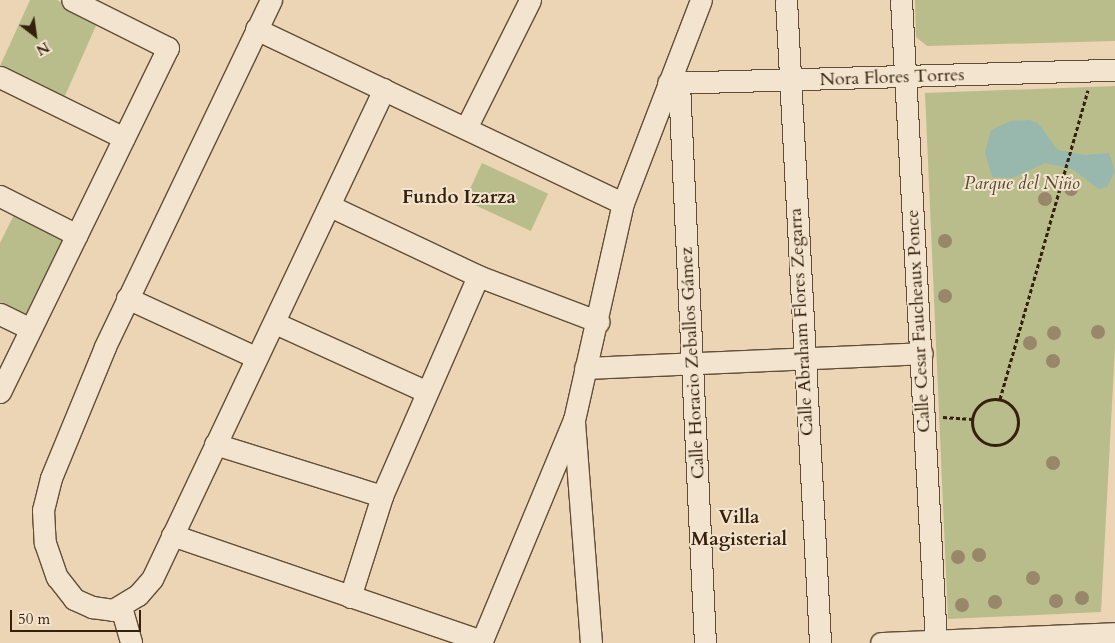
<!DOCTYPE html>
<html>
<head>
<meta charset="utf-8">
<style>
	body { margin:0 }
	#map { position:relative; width:1115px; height:643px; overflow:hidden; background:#ebd5b5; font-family:Cardo,serif }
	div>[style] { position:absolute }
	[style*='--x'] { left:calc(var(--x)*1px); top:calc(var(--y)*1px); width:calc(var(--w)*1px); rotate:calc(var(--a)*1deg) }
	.green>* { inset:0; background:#b9bd8c; transform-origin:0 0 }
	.water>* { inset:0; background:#98b8ae }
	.path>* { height:3px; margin-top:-1.5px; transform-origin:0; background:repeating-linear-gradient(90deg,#35200b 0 4px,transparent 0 6.5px) }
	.path>.ring { margin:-1.5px; padding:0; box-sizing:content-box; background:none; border:3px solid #35200b; border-radius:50% }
	.roads { filter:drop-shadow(1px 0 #624d36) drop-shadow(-1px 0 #624d36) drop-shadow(0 1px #624d36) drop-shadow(0 -1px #624d36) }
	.minor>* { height:21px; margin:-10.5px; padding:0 10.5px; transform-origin:10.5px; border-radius:10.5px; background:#f2e4cf }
	.trees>* { width:14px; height:14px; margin:-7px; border-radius:50%; background:#998769 }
	span { translate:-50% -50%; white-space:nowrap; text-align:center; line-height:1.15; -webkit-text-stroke:4px #f2e4cf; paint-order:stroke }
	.street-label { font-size:18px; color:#35200b }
	.park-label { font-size:18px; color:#56472b; font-style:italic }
	.neighbourhood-label { font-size:19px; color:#35200b; font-weight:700 }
	.north { position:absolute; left:10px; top:10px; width:50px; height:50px; -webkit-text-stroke:4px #f2e4cf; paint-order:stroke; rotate:150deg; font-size:14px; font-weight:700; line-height:20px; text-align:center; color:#35200b }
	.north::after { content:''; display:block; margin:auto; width:18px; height:22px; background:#35200b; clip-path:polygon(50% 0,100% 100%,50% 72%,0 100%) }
	.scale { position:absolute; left:10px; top:610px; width:131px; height:22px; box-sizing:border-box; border:2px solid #35200b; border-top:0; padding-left:6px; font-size:15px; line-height:18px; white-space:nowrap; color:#35200b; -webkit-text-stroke:4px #f2e4cf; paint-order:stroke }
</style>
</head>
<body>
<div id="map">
	<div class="green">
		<div style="clip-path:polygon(30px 0,57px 0,98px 21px,64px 98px,0 66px)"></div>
		<div style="clip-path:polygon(915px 0,1115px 0,1115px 41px,927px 46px,916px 37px)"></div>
		<div style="clip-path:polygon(1115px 86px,1115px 347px,1101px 612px,948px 619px,925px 93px)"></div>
		<div style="left:482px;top:163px;width:73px;height:41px;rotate:25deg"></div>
		<div style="clip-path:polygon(16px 211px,67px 237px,24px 318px,0 305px,0 243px)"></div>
	</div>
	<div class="water">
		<div style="clip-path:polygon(1029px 120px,1038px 123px,1058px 150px,1085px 155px,1109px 153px,1115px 171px,1107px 187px,1099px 189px,1072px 169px,1045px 163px,1012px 178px,992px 177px,985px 153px,991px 130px,1011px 121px)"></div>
	</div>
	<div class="path">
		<div style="--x:1000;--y:399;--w:321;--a:-74.1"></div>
		<div class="ring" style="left:972px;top:399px;width:43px;height:43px"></div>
		<div style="--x:943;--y:417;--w:29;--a:4"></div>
	</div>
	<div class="roads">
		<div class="minor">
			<div style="--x:271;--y:0;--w:385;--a:115.6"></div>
			<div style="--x:105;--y:347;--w:142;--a:112.4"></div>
			<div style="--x:51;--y:478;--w:33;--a:104"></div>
			<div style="--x:43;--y:510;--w:33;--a:87"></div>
			<div style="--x:45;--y:543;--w:36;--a:71"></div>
			<div style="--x:57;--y:577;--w:28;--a:52"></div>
			<div style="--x:74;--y:599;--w:20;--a:24"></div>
			<div style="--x:92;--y:607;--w:21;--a:8"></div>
			<div style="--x:113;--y:610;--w:29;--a:-31"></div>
			<div style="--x:138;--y:595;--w:21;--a:-49"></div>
			<div style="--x:152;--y:579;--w:542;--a:-64.66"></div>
			<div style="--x:786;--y:0;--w:644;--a:86.97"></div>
			<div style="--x:901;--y:0;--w:644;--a:86.88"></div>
			<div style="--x:256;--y:29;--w:406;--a:25.4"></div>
			<div style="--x:623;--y:203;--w:217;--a:-69"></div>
			<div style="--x:0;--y:77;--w:138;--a:26.2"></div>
			<div style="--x:668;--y:83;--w:447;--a:-1.7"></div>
			<div style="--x:679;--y:84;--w:560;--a:87.34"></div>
			<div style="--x:466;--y:128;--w:143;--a:-63.4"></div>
			<div style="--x:0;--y:196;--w:86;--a:26.9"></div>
			<div style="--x:330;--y:206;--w:164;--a:25.3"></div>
			<div style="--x:478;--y:276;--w:129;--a:20.8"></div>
			<div style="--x:127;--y:298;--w:141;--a:24.7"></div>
			<div style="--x:0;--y:314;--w:34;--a:26"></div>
			<div style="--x:275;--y:323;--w:165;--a:24.4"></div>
			<div style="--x:585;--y:368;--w:337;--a:-2.5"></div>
			<div style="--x:0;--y:392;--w:383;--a:-64"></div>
			<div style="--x:168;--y:48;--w:107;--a:-153.4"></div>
			<div style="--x:215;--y:444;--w:175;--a:17.3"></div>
			<div style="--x:172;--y:535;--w:327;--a:18.9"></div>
			<div style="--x:350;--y:597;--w:106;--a:-72.4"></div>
			<div style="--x:382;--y:496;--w:240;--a:-66.4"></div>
			<div style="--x:121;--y:607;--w:37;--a:74"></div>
			<div style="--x:481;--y:643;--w:242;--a:-67.4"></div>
			<div style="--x:591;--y:643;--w:224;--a:-94.4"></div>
			<div style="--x:574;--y:420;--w:222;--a:-77.3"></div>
			<div style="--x:881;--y:643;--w:234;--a:-2.4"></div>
		</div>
	</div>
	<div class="trees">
		<div style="left:1071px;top:189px"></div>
		<div style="left:1045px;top:199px"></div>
		<div style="left:945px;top:241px"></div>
		<div style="left:945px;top:296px"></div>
		<div style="left:1098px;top:332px"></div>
		<div style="left:1054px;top:333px"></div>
		<div style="left:1030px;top:343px"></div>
		<div style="left:1053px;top:361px"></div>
		<div style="left:1053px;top:463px"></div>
		<div style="left:979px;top:555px"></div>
		<div style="left:958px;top:557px"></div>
		<div style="left:1033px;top:578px"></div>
		<div style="left:1082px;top:598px"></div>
		<div style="left:1056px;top:601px"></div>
		<div style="left:995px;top:602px"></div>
		<div style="left:962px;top:605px"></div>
	</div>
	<div class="street-label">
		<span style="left:892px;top:78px;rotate:-2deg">Nora Flores Torres</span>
		<span style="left:919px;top:321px;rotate:-93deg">Calle Cesar Faucheaux Ponce</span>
		<span style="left:802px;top:322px;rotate:-93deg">Calle Abraham Flores Zegarra</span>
		<span style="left:693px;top:363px;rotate:-93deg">Calle Horacio Zeballos Gámez</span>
	</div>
	<div class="park-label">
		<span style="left:1022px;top:184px">Parque del Niño</span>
	</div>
	<div class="neighbourhood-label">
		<span style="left:459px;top:198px">Fundo Izarza</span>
		<span style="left:739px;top:529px">Villa<br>Magisterial</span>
	</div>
	<div class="north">N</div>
	<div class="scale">50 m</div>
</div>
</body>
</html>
